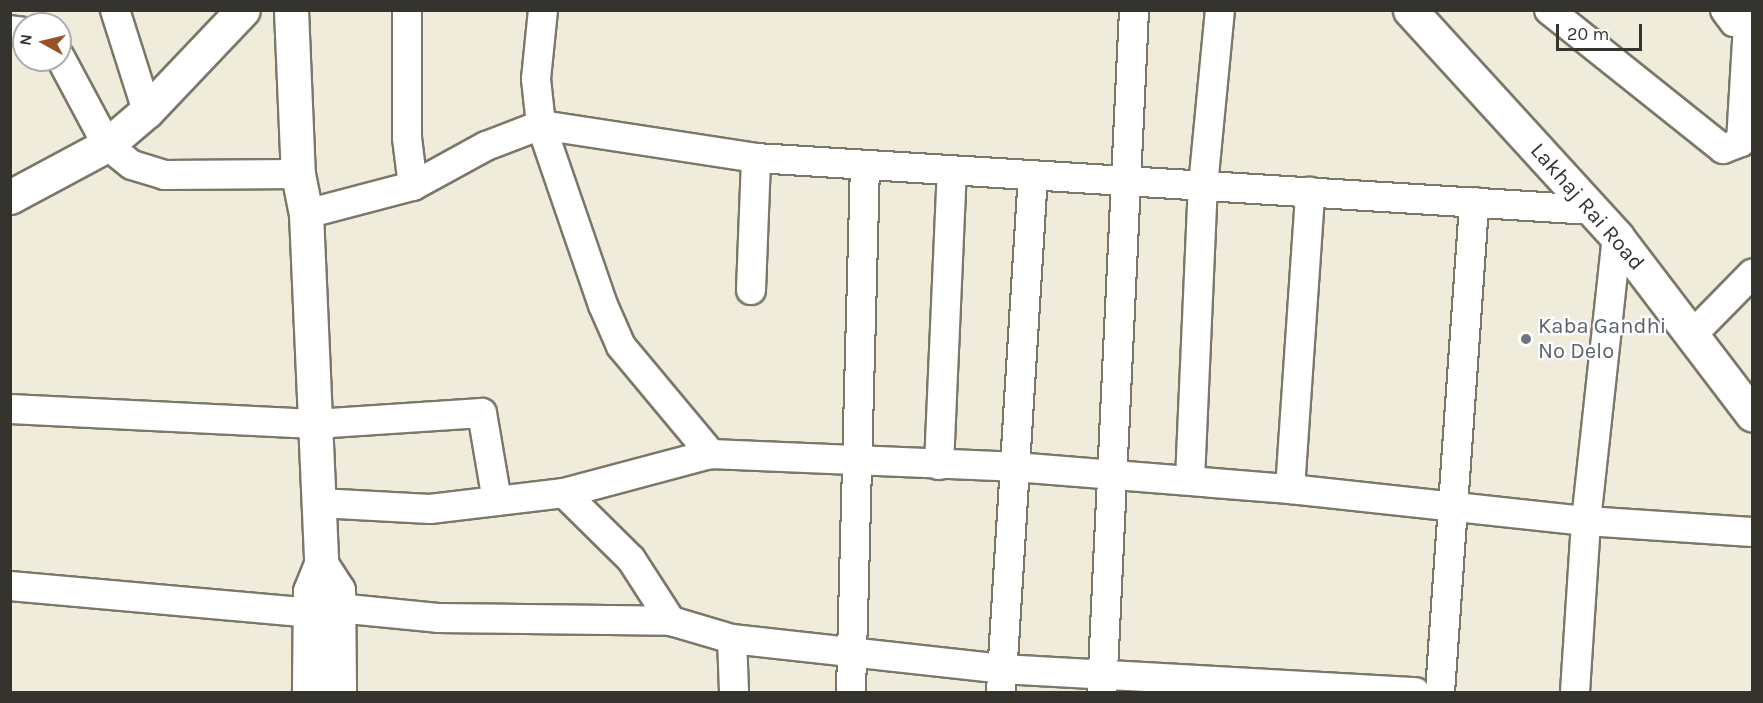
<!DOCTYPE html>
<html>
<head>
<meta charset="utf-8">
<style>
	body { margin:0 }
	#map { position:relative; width:1763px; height:703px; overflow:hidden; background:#f0ecdb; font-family:Karla,sans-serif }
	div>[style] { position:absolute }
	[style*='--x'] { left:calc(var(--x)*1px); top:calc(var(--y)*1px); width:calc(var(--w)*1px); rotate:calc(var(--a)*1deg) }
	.roads { filter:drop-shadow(2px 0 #7b7769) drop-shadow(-2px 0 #7b7769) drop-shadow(0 2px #7b7769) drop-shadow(0 -2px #7b7769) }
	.minor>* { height:28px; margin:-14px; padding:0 14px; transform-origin:14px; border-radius:14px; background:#fff }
	.tertiary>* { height:33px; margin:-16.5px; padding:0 16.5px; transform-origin:16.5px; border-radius:16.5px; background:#fff }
	.dots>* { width:16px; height:16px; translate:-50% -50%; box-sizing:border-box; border:3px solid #fff; border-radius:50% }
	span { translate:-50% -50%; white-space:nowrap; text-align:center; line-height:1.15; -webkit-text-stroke:4.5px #fff; paint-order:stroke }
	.street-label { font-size:22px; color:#35332d }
	.worship-label { font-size:22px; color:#5b616d }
	.left { translate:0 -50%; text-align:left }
	.frame { position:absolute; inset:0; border:12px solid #35332d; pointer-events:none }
	.north { position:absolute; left:12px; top:12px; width:60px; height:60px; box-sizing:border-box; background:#fff; border:2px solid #aeadab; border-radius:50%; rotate:278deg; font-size:16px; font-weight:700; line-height:24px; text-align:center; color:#35332d }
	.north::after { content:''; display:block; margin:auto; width:21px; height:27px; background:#965126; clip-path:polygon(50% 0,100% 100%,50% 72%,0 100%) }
	.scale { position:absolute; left:1556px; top:24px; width:86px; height:27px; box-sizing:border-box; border:3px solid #35332d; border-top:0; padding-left:8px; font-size:18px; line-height:21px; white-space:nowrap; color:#35332d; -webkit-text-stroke:4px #fff; paint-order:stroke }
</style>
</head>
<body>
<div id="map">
	<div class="roads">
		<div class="minor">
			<div style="--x:115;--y:10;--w:106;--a:72.4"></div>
			<div style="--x:407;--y:10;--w:128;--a:90"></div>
			<div style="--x:407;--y:138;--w:48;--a:82.9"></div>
			<div style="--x:543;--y:10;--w:69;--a:95.8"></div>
			<div style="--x:536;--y:79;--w:46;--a:83.8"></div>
			<div style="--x:541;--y:125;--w:190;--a:71"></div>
			<div style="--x:603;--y:305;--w:45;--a:66.3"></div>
			<div style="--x:621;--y:346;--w:141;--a:50.2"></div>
			<div style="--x:711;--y:454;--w:304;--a:2.4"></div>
			<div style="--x:1015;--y:467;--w:276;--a:4.6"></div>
			<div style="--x:1290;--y:489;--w:298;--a:6.2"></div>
			<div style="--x:1586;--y:521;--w:166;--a:3.8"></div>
			<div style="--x:1549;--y:10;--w:223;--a:38.6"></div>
			<div style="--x:1723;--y:149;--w:19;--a:-21"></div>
			<div style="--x:1741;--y:142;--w:117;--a:-86.6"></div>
			<div style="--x:1725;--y:10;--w:15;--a:53"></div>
			<div style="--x:1734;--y:22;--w:18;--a:9"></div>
			<div style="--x:10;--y:30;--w:14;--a:8"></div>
			<div style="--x:60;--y:57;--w:100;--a:61.9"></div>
			<div style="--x:107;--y:145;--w:32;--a:39"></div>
			<div style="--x:132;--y:165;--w:34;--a:17"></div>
			<div style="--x:164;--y:175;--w:134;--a:-0.4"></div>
			<div style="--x:306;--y:214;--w:111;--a:-14.7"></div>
			<div style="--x:413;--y:186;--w:83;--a:-28.7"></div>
			<div style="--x:486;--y:146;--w:59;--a:-20.9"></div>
			<div style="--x:541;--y:125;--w:218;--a:8.7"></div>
			<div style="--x:756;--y:158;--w:838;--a:3.56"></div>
			<div style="--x:751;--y:290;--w:132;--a:-87.8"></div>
			<div style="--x:1692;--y:335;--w:86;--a:-45.5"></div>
			<div style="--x:10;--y:409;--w:305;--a:2.8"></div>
			<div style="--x:315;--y:424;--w:167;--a:-3.8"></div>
			<div style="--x:482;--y:413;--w:89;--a:80.3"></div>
			<div style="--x:939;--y:465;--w:295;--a:-87.5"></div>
			<div style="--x:1190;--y:480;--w:294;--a:-87.5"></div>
			<div style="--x:1203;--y:186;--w:177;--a:-84.5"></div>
			<div style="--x:1290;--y:489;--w:298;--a:-86.1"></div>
			<div style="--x:564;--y:493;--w:94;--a:44.6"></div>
			<div style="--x:631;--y:559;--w:74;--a:57.2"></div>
			<div style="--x:319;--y:503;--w:111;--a:3.1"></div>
			<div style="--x:430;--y:509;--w:135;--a:-6.8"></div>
			<div style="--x:564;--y:493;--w:152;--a:-14.9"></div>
			<div style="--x:10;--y:586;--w:301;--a:5.1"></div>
			<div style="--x:338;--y:608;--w:100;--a:5.7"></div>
			<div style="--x:438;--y:618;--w:233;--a:0.7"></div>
			<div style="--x:671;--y:621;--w:64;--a:16.4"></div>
			<div style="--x:732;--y:639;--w:272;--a:6.3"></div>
			<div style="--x:1002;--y:669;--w:414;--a:3.2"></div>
			<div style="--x:732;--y:639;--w:53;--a:87.8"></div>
			<div style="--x:851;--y:692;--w:527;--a:-88.48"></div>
			<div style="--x:1001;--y:692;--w:518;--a:-86.46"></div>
			<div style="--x:1102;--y:692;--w:683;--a:-87.31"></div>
			<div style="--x:1440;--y:692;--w:491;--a:-86"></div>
			<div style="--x:1575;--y:692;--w:171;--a:-86.3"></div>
			<div style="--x:1586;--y:521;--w:286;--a:-83.8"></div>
		</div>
		<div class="tertiary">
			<div style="--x:291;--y:10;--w:164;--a:87.6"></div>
			<div style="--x:298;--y:174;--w:41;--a:78.7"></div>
			<div style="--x:306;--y:214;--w:350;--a:87.5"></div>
			<div style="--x:321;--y:564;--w:29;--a:112"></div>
			<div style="--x:310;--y:591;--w:101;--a:90.6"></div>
			<div style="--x:1410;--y:10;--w:307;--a:47.6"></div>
			<div style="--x:1617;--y:237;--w:223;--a:52.7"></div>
			<div style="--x:10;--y:197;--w:110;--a:-28.2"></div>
			<div style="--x:107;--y:145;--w:52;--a:-40.4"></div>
			<div style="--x:147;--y:111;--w:139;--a:-46.5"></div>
			<div style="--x:321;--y:564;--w:31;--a:57"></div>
			<div style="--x:338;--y:590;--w:102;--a:89.4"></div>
		</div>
	</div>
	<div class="dots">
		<div style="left:1526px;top:339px;background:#6b7280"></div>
	</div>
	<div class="street-label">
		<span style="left:1587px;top:207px;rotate:49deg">Lakhaj Rai Road</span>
	</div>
	<div class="worship-label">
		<span class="left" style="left:1538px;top:339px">Kaba Gandhi<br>No Delo</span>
	</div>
	<div class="frame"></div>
	<div class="north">N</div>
	<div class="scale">20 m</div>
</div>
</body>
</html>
